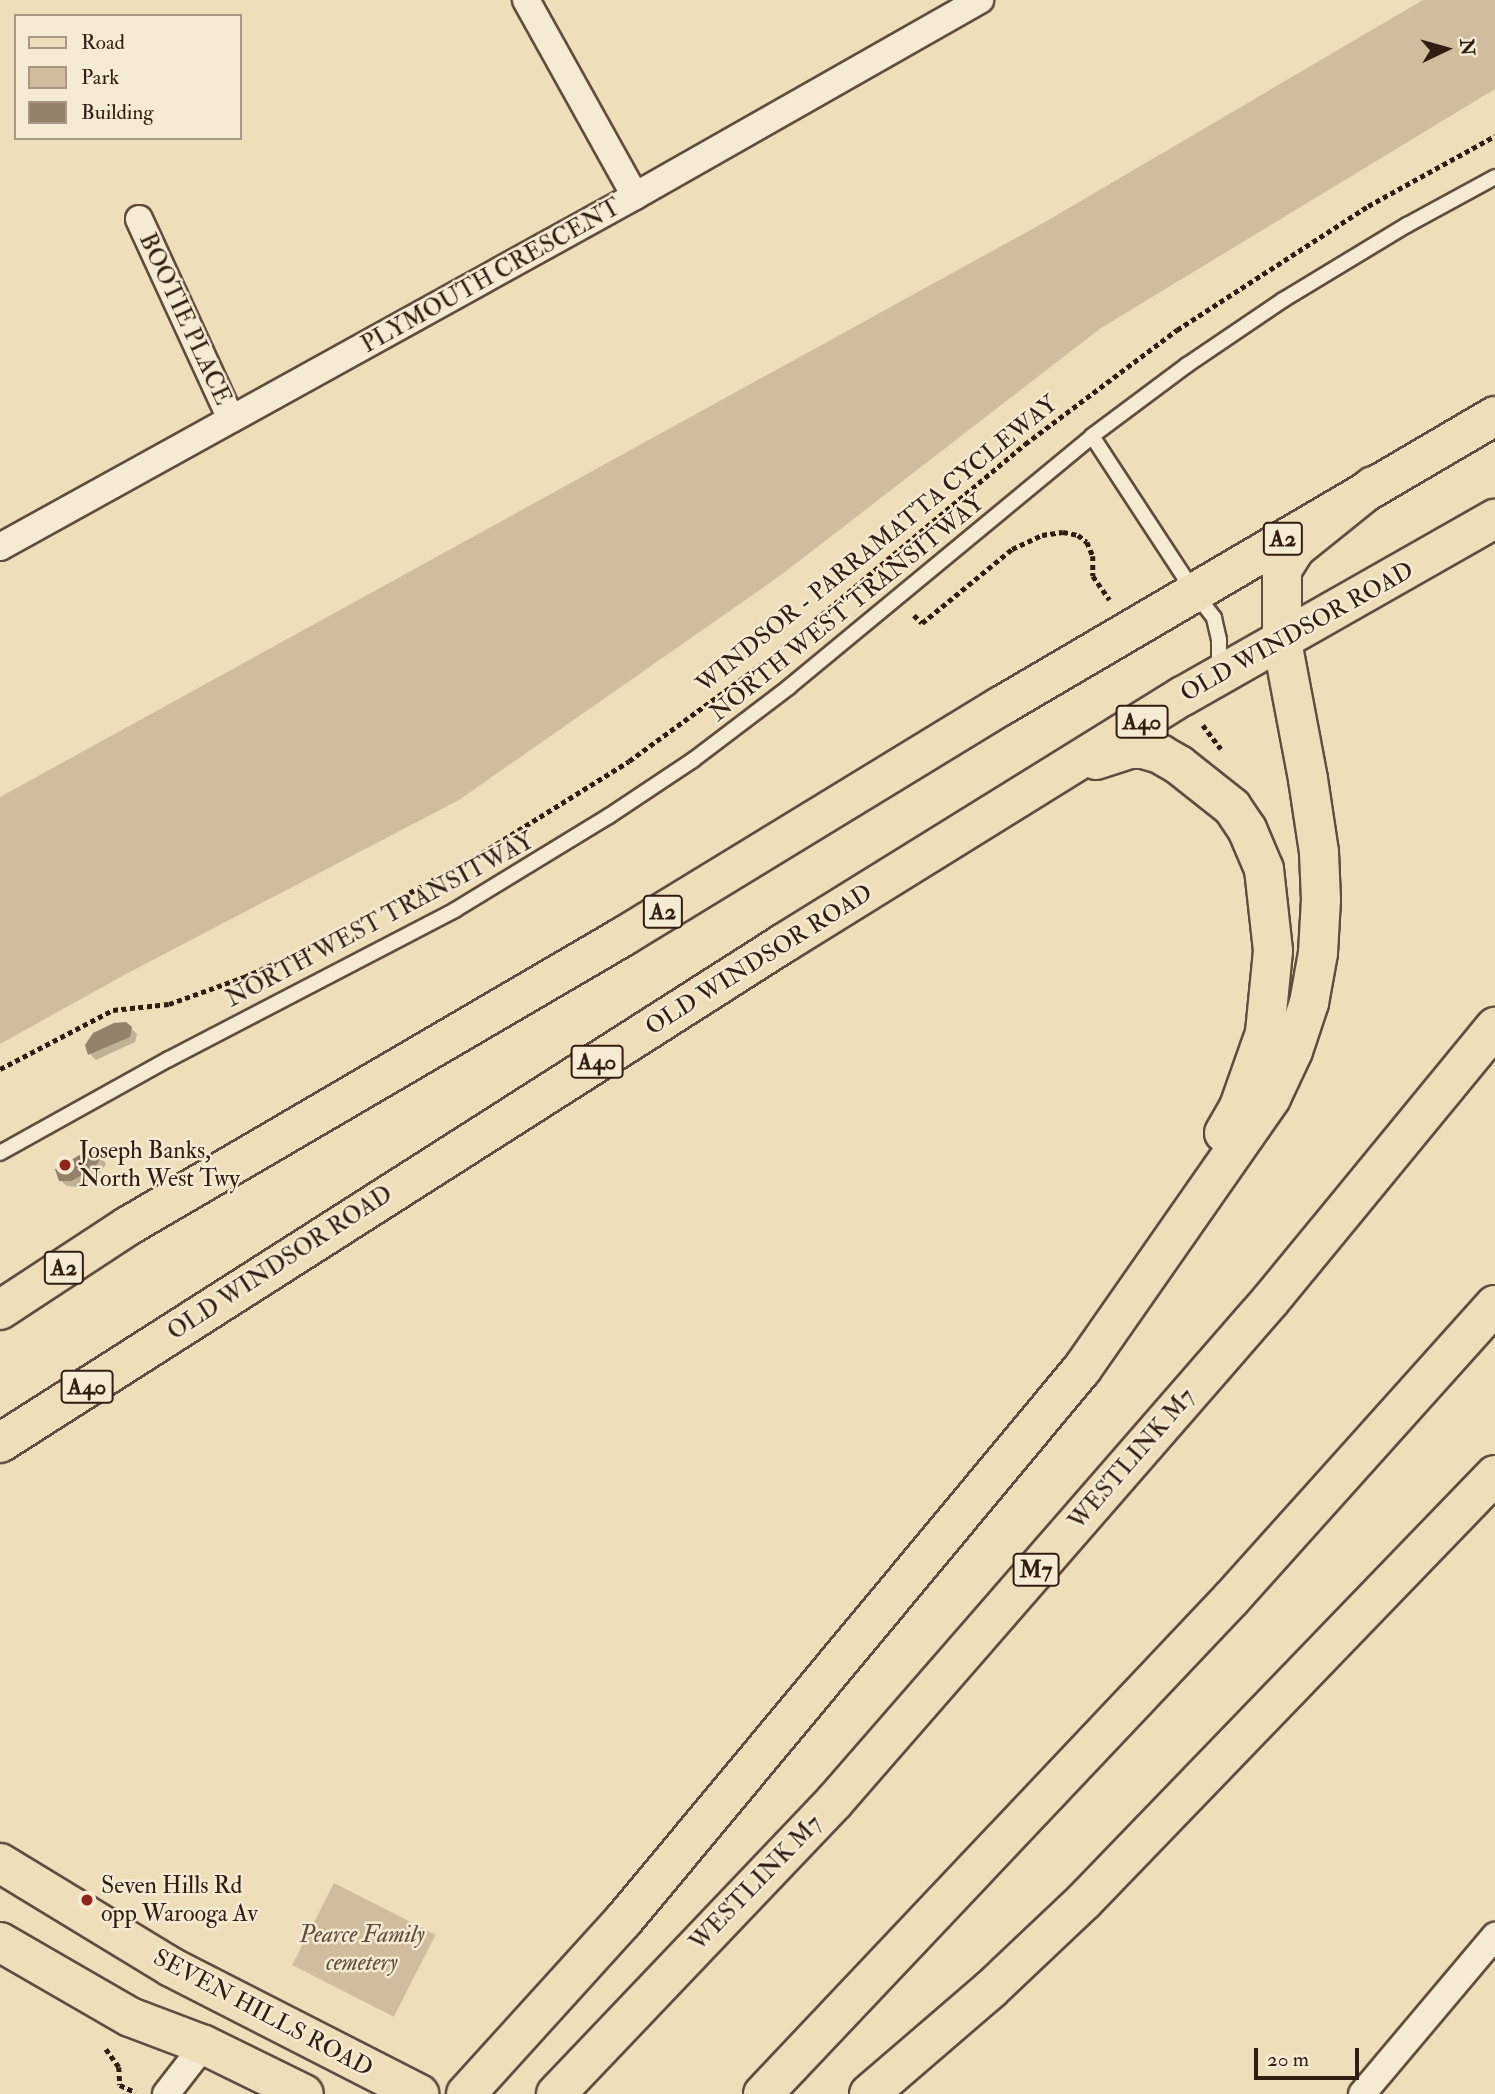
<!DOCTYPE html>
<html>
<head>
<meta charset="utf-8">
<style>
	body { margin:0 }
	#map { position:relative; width:1495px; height:2094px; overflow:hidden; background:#efdeba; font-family:"IM FELL Double Pica",serif }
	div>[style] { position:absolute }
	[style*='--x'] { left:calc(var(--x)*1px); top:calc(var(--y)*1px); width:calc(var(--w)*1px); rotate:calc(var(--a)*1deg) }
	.green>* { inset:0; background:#cfbd9e; transform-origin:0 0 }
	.shadow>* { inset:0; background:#0003 }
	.building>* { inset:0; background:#94816a }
	.path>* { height:4.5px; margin-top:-2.25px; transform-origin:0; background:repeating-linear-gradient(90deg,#321d13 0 5px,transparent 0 8.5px) }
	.roads { filter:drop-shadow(2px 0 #614d3d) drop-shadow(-2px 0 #614d3d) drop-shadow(0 2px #614d3d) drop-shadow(0 -2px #614d3d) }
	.lane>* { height:14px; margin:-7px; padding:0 7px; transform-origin:7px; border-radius:7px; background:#f5ead2 }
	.street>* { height:26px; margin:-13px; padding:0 13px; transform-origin:13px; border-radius:13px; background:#f5ead2 }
	.primary>* { height:38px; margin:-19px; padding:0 19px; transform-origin:19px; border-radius:19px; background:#efdeba }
	.highway>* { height:38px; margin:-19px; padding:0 19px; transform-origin:19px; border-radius:19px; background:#efdeba }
	.dots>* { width:19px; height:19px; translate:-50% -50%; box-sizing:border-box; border:4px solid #f5ead2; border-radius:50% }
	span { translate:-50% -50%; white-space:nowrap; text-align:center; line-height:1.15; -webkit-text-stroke:5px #f5ead2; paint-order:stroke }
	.shield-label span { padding:2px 5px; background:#f5ead2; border:2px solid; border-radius:5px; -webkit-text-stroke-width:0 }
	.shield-label { font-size:23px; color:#321d13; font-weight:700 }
	.street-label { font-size:24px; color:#321d13 }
	.poi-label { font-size:24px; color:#321d13 }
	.left { translate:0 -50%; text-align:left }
	.park-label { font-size:24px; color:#614d3d; font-style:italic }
	.legend { position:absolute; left:14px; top:14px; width:228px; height:126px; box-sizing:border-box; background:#f5ead2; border:2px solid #a79886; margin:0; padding:9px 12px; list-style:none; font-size:21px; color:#321d13 }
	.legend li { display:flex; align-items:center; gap:14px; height:35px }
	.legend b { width:35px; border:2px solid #a79886 }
	.north { position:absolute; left:1411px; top:14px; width:70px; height:70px; -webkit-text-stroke:5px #f5ead2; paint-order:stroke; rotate:85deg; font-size:19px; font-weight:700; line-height:28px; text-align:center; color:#321d13 }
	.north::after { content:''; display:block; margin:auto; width:24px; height:32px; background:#321d13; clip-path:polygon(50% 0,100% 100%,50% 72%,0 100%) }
	.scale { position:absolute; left:1254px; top:2048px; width:105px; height:32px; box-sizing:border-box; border:4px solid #321d13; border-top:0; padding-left:9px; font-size:21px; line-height:24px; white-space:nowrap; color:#321d13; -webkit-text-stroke:5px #f5ead2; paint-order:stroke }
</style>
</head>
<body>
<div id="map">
	<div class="green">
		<div style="clip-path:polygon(1423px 0,1495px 0,1495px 89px,1101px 328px,781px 575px,459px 800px,126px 974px,0 1044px,0 797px,1045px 222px)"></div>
		<div style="left:334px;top:1883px;width:114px;height:92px;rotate:27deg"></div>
	</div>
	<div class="shadow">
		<div style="clip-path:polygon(131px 1028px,137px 1034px,135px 1042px,96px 1060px,90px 1054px)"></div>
		<div style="clip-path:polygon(97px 1151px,106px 1164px,99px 1175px,77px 1187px,67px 1186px,60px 1180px)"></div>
	</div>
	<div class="building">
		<div style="clip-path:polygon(126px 1022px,132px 1027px,130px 1037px,88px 1055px,85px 1045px,93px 1033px,114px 1023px)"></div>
		<div style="clip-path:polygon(92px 1148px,98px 1150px,101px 1157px,94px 1169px,71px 1181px,59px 1181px,55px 1169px)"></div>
	</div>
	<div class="path">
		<div style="--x:914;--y:615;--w:11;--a:45"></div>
		<div style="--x:922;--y:623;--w:117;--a:-39.4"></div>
		<div style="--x:1012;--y:549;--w:33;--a:-25"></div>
		<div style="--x:1042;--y:535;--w:21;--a:-8"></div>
		<div style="--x:1063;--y:532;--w:15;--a:11"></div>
		<div style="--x:1078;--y:535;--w:11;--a:38"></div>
		<div style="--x:1087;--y:542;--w:15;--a:67"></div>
		<div style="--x:1093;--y:556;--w:20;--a:90"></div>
		<div style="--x:1093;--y:576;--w:29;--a:55"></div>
		<div style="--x:1203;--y:725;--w:30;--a:53"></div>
		<div style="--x:0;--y:1069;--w:127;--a:-27.6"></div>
		<div style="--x:113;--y:1010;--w:56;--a:-6.1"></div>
		<div style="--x:169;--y:1004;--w:80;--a:-19.8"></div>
		<div style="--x:244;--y:977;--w:67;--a:-23.9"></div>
		<div style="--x:305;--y:950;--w:202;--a:-28.7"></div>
		<div style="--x:482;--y:853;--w:173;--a:-32"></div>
		<div style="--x:629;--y:761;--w:175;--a:-36.1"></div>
		<div style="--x:770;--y:658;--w:333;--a:-40"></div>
		<div style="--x:1025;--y:444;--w:190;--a:-36.9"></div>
		<div style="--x:1177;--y:330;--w:228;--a:-33"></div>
		<div style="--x:1368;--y:206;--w:145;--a:-28.9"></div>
		<div style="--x:106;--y:2049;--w:22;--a:54"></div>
		<div style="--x:119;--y:2067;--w:18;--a:87"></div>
		<div style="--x:120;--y:2085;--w:17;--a:25"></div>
	</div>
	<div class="roads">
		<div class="lane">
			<div style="--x:1092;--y:436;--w:186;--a:56.8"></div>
			<div style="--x:1194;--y:592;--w:33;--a:52"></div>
			<div style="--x:1214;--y:618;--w:23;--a:77"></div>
			<div style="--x:1219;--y:640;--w:30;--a:90"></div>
			<div style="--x:0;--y:1153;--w:193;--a:-29.1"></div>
			<div style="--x:169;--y:1059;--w:322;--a:-27.5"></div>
			<div style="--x:455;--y:910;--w:180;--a:-31.4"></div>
			<div style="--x:609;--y:816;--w:101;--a:-33.7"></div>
			<div style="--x:693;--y:760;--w:121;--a:-37.2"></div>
			<div style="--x:789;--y:687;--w:393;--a:-39.6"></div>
			<div style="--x:1092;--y:436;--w:119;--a:-36.8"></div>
			<div style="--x:1187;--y:365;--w:116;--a:-34.1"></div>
			<div style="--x:1283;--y:300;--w:145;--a:-31.2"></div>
			<div style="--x:1407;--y:225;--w:100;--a:-28.6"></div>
		</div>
		<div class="street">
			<div style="--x:526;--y:0;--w:224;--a:60.9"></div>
			<div style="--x:139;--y:219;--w:220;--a:65.3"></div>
			<div style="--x:0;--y:547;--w:726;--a:-28.93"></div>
			<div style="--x:635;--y:196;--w:397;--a:-29.6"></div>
			<div style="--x:166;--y:2094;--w:62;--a:-52.2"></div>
			<div style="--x:1362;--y:2094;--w:207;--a:-49.9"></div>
		</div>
		<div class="primary">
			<div style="--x:0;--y:1863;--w:200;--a:31.3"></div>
			<div style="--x:171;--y:1967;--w:279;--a:27.1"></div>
			<div style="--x:0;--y:1942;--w:150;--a:30"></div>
			<div style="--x:130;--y:2017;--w:79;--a:20.7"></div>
			<div style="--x:204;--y:2045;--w:111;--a:26.1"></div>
		</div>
		<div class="highway">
			<div style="--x:1096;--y:760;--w:35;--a:-18"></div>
			<div style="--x:1129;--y:749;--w:14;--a:0"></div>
			<div style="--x:1143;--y:749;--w:18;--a:16"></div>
			<div style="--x:1160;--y:754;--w:22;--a:30"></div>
			<div style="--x:1179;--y:765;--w:68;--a:38.4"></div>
			<div style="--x:1232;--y:807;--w:27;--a:56"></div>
			<div style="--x:1247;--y:829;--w:43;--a:67"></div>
			<div style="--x:1264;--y:869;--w:82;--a:83.7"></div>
			<div style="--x:1273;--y:951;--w:82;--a:95.6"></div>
			<div style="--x:1265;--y:1033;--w:78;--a:109.4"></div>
			<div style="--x:1239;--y:1107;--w:30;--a:120"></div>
			<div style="--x:0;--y:1310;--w:153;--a:-33.3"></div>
			<div style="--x:128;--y:1226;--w:575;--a:-30.31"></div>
			<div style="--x:624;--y:936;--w:442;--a:-31.4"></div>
			<div style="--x:1001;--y:706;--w:573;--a:-30.41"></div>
			<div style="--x:0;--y:1443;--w:930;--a:-32.53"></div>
			<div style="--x:784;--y:943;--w:469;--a:-31.8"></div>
			<div style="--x:1183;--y:696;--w:359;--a:-29.6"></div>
			<div style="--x:466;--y:2094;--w:234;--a:-47.8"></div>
			<div style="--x:623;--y:1921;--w:718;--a:-50.26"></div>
			<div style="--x:1082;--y:1369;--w:330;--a:-55.1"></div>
			<div style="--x:1271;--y:1098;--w:52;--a:-64.9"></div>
			<div style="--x:1293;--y:1051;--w:51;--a:-71.6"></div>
			<div style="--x:1309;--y:1003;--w:51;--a:-79.8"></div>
			<div style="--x:1318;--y:953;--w:53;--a:-86.8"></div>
			<div style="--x:1321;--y:900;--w:48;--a:-92.4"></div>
			<div style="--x:1319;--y:852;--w:74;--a:-98.6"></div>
			<div style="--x:1308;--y:779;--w:140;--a:-100.7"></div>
			<div style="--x:1282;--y:641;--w:71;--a:-90"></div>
			<div style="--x:1282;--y:570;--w:26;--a:-58"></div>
			<div style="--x:1296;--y:548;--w:99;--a:-38.8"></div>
			<div style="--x:556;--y:2094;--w:403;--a:-46.4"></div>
			<div style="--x:834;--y:1802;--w:664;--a:-48.97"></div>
			<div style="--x:1270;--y:1301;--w:355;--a:-50.6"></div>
			<div style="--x:763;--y:2094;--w:681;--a:-46.61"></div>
			<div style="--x:1231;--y:1599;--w:395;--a:-48.1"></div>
			<div style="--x:869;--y:2094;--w:161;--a:-40.7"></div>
			<div style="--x:991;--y:1989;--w:128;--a:-43.4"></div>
			<div style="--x:1084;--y:1901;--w:592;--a:-46.03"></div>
		</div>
	</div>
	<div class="dots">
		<div style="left:65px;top:1165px;background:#8f2418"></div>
		<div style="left:87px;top:1900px;background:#8f2418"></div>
	</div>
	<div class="shield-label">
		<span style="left:1283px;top:539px">A2</span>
		<span style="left:1142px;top:722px">A40</span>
		<span style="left:663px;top:912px">A2</span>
		<span style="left:597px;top:1062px">A40</span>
		<span style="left:64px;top:1268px">A2</span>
		<span style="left:87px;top:1387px">A40</span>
		<span style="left:1036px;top:1570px">M7</span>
	</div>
	<div class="street-label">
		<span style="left:491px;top:276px;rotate:-29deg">PLYMOUTH CRESCENT</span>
		<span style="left:185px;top:319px;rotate:65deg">BOOTIE PLACE</span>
		<span style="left:877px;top:544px;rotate:-39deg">WINDSOR - PARRAMATTA CYCLEWAY</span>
		<span style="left:847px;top:608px;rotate:-39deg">NORTH WEST TRANSITWAY</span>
		<span style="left:1297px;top:632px;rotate:-29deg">OLD WINDSOR ROAD</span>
		<span style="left:380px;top:920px;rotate:-28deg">NORTH WEST TRANSITWAY</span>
		<span style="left:759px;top:960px;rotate:-32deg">OLD WINDSOR ROAD</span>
		<span style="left:280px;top:1263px;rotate:-33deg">OLD WINDSOR ROAD</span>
		<span style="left:1132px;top:1459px;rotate:-49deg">WESTLINK M7</span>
		<span style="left:756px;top:1883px;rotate:-46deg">WESTLINK M7</span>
		<span style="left:263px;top:2013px;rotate:28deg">SEVEN HILLS ROAD</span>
	</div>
	<div class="poi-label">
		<span class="left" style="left:79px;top:1165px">Joseph Banks,<br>North West Twy</span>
		<span class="left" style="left:101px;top:1900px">Seven Hills Rd<br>opp Warooga Av</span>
	</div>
	<div class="park-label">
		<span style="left:362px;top:1949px">Pearce Family<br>cemetery</span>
	</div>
	<ul class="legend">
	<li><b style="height:9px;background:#efdeba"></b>Road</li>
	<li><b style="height:19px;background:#cfbd9e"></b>Park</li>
	<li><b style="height:19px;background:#94816a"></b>Building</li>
	</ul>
	<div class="north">N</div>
	<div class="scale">20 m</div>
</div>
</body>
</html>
